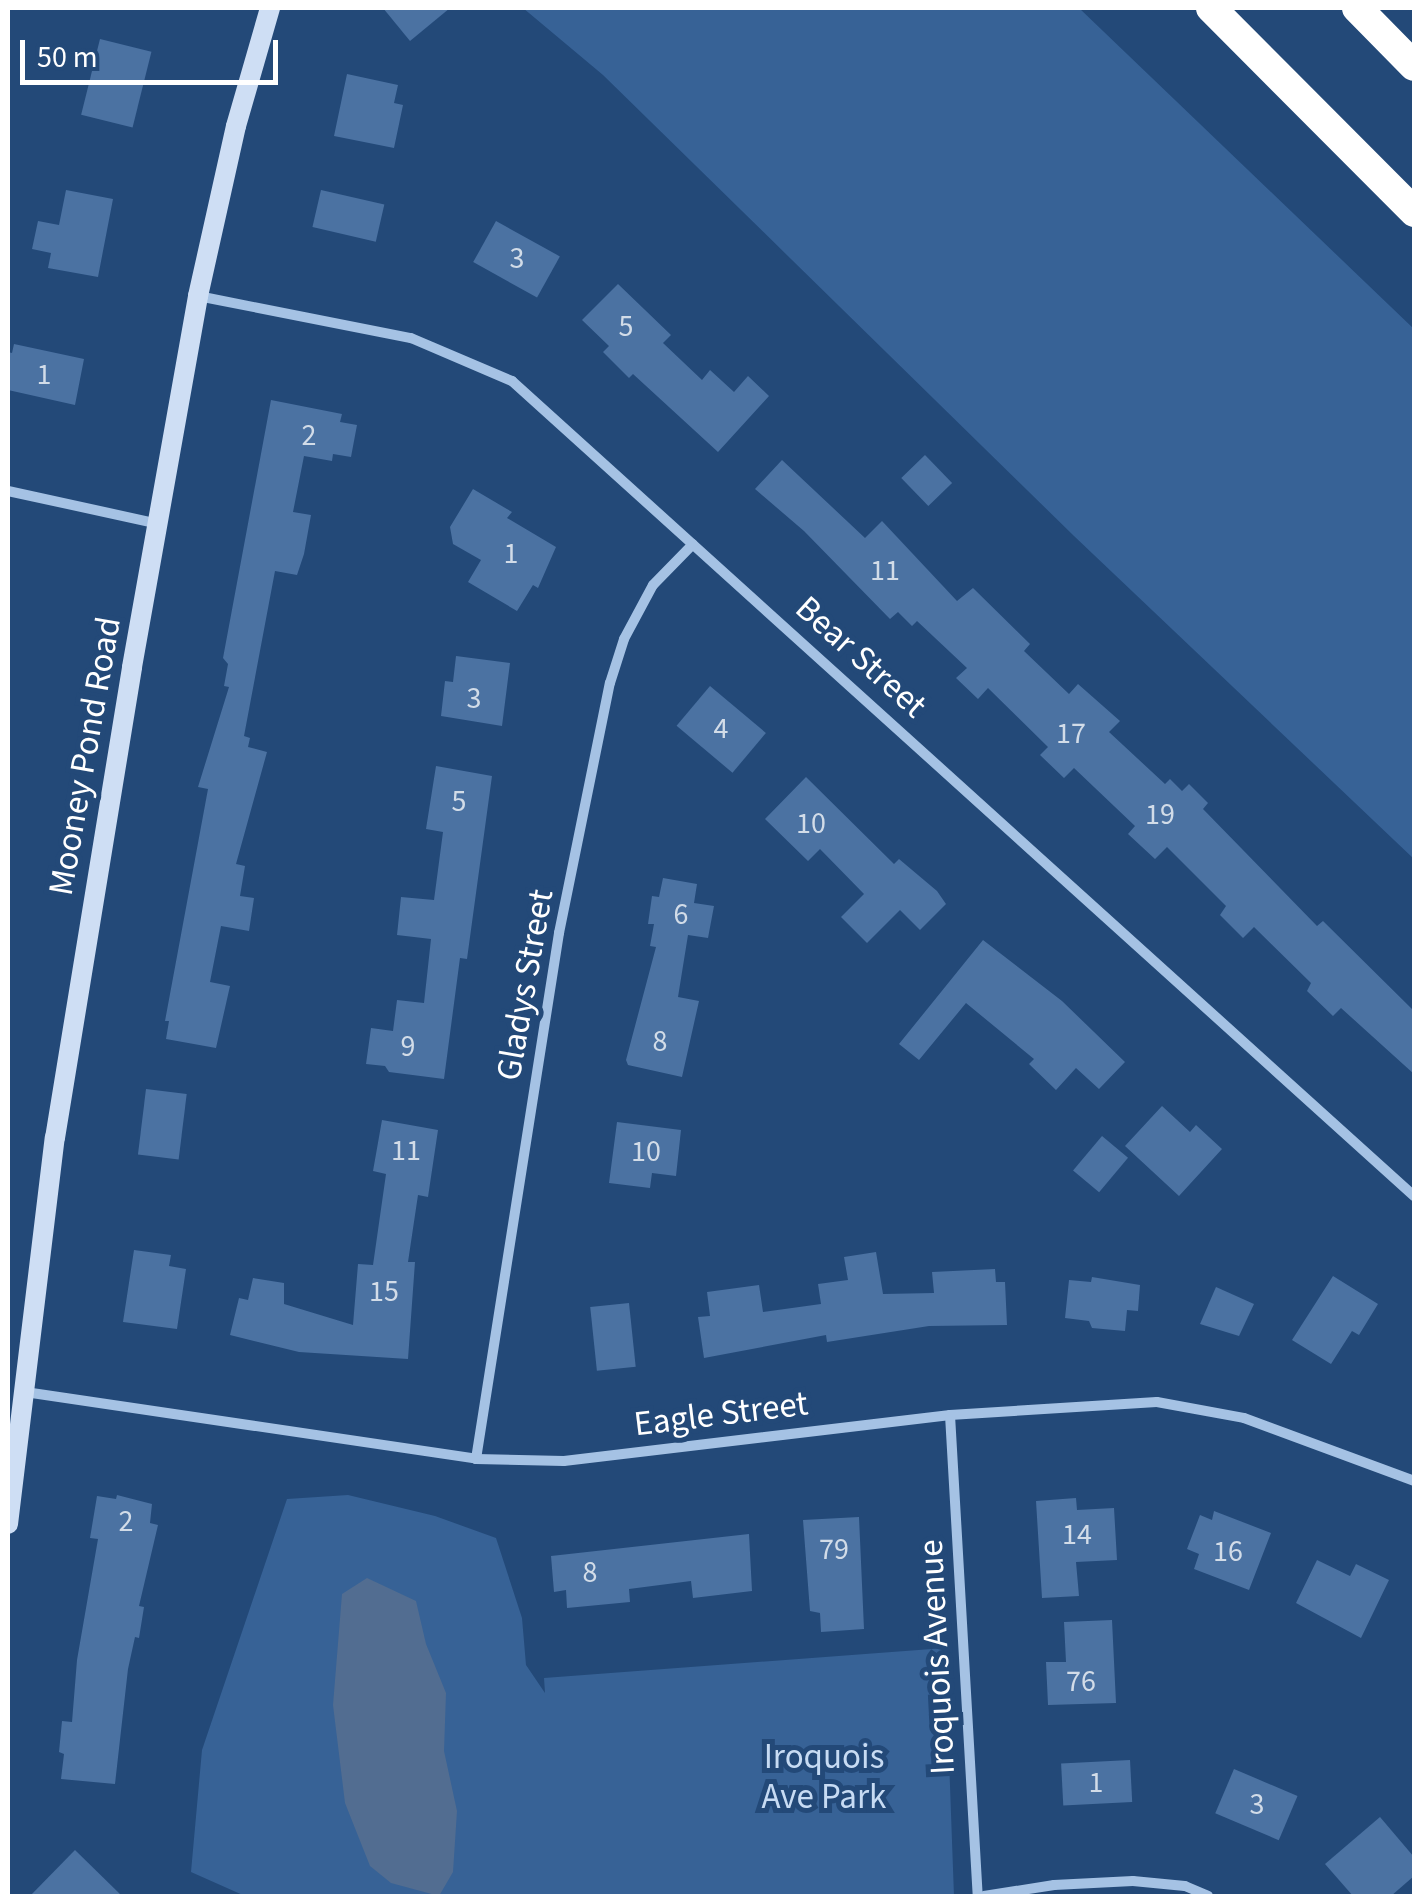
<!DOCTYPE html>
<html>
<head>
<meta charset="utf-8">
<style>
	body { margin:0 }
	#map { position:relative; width:1422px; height:1904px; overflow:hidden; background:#234978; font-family:"Source Sans 3",sans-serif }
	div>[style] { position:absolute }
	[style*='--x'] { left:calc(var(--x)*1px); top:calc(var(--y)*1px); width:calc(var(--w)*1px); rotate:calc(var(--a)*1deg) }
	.green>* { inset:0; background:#376296 }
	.water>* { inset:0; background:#526d91 }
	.building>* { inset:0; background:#4b72a2; transform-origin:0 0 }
	.street>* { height:10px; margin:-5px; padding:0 5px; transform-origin:5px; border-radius:5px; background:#a5c2e4 }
	.secondary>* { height:20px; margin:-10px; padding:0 10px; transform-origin:10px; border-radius:10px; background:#cedef4 }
	.highway>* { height:30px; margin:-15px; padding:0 15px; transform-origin:15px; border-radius:15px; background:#fff }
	span { translate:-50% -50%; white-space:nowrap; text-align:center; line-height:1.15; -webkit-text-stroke:10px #234978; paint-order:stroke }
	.number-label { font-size:30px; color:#d2dce8 }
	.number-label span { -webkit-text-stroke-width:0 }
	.street-label { font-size:35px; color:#fff }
	.park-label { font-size:35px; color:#c7dbf3 }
	.frame { position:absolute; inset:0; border:10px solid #fff; pointer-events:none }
	.scale { position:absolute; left:20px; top:40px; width:258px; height:45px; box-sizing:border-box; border:5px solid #fff; border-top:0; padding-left:12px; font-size:30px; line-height:35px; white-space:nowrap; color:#fff; -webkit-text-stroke:8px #234978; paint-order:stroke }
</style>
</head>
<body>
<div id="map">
	<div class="green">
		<div style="clip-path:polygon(523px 8px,1079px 8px,1414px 329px,1414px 859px,1074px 536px,603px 75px)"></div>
		<div style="clip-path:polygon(348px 1495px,435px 1516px,496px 1538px,522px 1618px,526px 1665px,545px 1693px,544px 1678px,945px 1648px,954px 1896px,245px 1896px,191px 1872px,202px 1750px,287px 1499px)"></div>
	</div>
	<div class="water">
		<div style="clip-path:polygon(367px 1578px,416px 1601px,426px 1644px,446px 1693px,444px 1751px,457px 1811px,453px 1872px,439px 1896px,391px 1883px,370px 1866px,345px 1803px,333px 1705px,342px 1594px)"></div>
	</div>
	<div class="building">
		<div style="clip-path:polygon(383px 8px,450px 8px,410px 41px)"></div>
		<div style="left:100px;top:39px;width:53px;height:78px;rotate:14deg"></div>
		<div style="clip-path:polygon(347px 74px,398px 85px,394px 103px,403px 105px,394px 148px,334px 136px)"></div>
		<div style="clip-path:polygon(66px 190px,113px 199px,98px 277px,48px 268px,51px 253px,32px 249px,38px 221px,59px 225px)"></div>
		<div style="left:321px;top:190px;width:65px;height:38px;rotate:13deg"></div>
		<div style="left:496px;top:221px;width:73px;height:47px;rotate:29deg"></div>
		<div style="clip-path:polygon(618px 284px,671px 335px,663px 343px,702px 380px,710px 370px,734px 392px,748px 376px,769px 396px,718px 452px,633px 374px,629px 378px,603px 352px,609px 346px,582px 320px)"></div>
		<div style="clip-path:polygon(14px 344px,84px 359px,75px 405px,8px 390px,8px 352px,12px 353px)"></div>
		<div style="clip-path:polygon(271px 400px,342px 414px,340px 422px,357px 425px,351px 457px,333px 454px,332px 461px,304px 456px,293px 512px,311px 515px,304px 554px,297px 575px,275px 571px,244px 736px,250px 738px,248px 747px,267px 752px,236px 864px,245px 866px,240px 896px,254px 898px,249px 931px,221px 926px,210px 982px,230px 986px,216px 1048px,166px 1039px,169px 1021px,165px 1021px,208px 789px,198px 787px,229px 687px,224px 686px,228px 664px,223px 658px)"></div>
		<div style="left:925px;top:455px;width:39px;height:33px;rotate:46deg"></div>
		<div style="clip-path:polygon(782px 460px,865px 538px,882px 521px,957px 601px,973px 588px,1030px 644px,1024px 651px,1069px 694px,1078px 684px,1120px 721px,1109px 732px,1165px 784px,1170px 779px,1182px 791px,1189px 784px,1208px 803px,1203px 809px,1317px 926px,1323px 921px,1414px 1011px,1414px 1074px,1341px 1008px,1333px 1016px,1307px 991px,1311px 983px,1254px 927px,1243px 938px,1220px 915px,1226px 906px,1167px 847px,1155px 859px,1128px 834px,1135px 826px,1074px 768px,1064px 778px,1040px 755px,1048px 747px,988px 688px,978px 699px,956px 678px,967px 668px,917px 621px,912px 626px,898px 612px,890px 619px,804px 531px,755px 489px)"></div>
		<div style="clip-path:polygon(473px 489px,512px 512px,507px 518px,556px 547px,538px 588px,533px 585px,517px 611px,468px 582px,481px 560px,453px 544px,450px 527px)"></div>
		<div style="clip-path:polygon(456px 656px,510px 663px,502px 726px,441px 716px,445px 681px,453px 682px)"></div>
		<div style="left:710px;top:686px;width:73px;height:52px;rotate:40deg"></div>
		<div style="clip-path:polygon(436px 766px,492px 776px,467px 959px,460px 958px,444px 1079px,389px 1072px,385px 1066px,366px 1064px,371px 1028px,393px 1031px,397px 1000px,424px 1003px,431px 939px,397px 935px,401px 897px,434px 900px,443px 832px,426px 829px)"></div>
		<div style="clip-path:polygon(806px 777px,894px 864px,899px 859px,937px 891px,946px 904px,920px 930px,900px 910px,867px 943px,841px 917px,864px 894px,820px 849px,808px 861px,765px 819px)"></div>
		<div style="clip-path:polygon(663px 878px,697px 884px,694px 903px,714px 906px,708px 938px,688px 935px,678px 997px,699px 1001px,682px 1077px,628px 1065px,626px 1060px,656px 947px,650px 946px,654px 924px,648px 924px,652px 896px,659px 897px)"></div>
		<div style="clip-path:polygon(983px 940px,1062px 1001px,1125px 1062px,1099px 1089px,1076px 1068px,1056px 1090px,1029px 1064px,1034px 1059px,966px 1003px,919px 1060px,899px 1044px)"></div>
		<div style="left:146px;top:1089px;width:41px;height:66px;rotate:7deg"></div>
		<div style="clip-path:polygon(1162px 1106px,1190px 1132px,1196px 1125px,1222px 1149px,1179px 1196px,1125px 1146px)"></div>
		<div style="clip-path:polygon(382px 1120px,438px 1130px,428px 1197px,418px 1195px,408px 1262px,415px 1262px,408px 1359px,299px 1352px,230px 1335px,239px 1298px,248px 1300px,253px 1278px,284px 1283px,284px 1304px,353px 1325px,358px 1264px,373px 1265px,386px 1174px,373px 1171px)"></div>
		<div style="clip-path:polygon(617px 1122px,681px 1130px,676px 1176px,652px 1173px,650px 1188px,609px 1183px)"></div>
		<div style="left:1102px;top:1136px;width:34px;height:45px;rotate:40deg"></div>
		<div style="clip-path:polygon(134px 1250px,171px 1255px,169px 1266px,186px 1269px,177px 1329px,123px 1322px)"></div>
		<div style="clip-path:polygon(876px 1252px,883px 1294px,934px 1293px,932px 1272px,995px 1269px,996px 1282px,1005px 1282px,1007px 1325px,929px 1326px,827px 1342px,826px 1335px,704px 1358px,698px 1317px,710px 1316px,707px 1292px,759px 1285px,763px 1312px,821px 1304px,818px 1284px,848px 1280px,844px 1257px)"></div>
		<div style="clip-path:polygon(1333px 1276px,1378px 1304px,1359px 1335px,1352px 1331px,1331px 1364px,1292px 1340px)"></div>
		<div style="clip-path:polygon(1092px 1277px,1140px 1285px,1138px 1311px,1127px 1310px,1125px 1331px,1092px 1328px,1089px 1321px,1065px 1318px,1069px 1280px,1091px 1282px)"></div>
		<div style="clip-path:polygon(1216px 1287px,1254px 1304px,1239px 1336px,1200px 1324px)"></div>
		<div style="left:629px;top:1303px;width:64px;height:39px;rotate:84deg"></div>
		<div style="clip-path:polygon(117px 1495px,152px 1504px,150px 1523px,158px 1525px,139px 1606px,144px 1607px,139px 1638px,135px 1637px,128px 1669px,115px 1784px,61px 1779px,64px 1754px,59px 1752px,62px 1721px,72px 1722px,77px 1660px,98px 1539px,90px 1538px,97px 1496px,116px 1499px)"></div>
		<div style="clip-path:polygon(1076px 1498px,1077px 1510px,1114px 1508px,1117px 1560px,1076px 1562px,1079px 1596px,1042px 1598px,1036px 1501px)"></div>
		<div style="clip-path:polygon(1214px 1511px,1271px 1533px,1249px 1590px,1194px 1569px,1199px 1554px,1187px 1549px,1200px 1515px,1212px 1520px)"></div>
		<div style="clip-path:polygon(859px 1517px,864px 1629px,821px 1632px,820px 1613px,810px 1611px,803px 1520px)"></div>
		<div style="clip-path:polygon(749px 1534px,752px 1591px,693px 1598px,691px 1581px,629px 1589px,630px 1602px,567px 1608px,566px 1590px,554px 1592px,551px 1556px)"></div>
		<div style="clip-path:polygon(1317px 1560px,1350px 1576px,1356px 1564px,1389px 1580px,1361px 1638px,1296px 1603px)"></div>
		<div style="clip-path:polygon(1112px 1620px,1116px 1703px,1048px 1705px,1046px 1662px,1066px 1662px,1064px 1622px)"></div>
		<div style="left:1130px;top:1760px;width:42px;height:69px;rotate:87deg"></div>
		<div style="left:1234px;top:1769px;width:69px;height:48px;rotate:23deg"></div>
		<div style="clip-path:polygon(1380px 1817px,1414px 1857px,1414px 1876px,1391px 1896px,1353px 1896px,1325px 1864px)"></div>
		<div style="clip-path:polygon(75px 1850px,122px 1896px,30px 1896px)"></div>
	</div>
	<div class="street">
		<div style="--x:198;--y:296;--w:217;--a:11.2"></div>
		<div style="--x:411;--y:338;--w:110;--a:23.1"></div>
		<div style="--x:512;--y:381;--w:1216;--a:42.1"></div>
		<div style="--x:8;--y:491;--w:155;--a:12.3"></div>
		<div style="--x:25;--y:1392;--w:456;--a:8.4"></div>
		<div style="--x:476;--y:1459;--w:88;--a:1.3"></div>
		<div style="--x:564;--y:1461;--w:389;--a:-6.8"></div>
		<div style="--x:950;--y:1415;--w:207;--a:-3.6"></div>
		<div style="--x:1157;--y:1402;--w:88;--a:10.4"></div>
		<div style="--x:1244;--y:1418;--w:181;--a:20.3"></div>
		<div style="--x:950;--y:1415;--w:482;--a:86.7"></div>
		<div style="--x:476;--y:1459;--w:533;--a:-81.03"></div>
		<div style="--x:559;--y:933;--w:255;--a:-78.5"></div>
		<div style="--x:610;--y:683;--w:46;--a:-72.3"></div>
		<div style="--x:624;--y:639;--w:61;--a:-61.8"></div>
		<div style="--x:653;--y:585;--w:57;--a:-45.7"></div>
		<div style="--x:984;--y:1896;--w:71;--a:-8.9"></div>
		<div style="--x:1054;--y:1885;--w:79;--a:-2.9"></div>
		<div style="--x:1133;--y:1881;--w:52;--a:5.5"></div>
		<div style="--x:1185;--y:1886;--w:25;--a:23"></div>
	</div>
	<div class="secondary">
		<div style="--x:8;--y:1524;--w:389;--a:-83.1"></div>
		<div style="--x:55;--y:1138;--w:477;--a:-80.7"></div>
		<div style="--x:132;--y:667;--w:377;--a:-79.9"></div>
		<div style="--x:198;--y:296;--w:174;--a:-77.4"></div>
		<div style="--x:236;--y:126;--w:123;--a:-73.9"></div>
	</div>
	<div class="highway">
		<div style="--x:1211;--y:8;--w:288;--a:45.1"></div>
		<div style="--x:1357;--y:8;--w:81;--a:45.5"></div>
	</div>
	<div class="number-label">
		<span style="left:517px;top:259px">3</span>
		<span style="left:626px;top:327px">5</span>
		<span style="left:44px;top:375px">1</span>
		<span style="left:309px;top:436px">2</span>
		<span style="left:511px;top:554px">1</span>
		<span style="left:885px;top:571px">11</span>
		<span style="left:474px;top:699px">3</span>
		<span style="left:721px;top:729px">4</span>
		<span style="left:1071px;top:734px">17</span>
		<span style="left:459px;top:802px">5</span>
		<span style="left:1160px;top:815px">19</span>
		<span style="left:811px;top:824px">10</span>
		<span style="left:681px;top:915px">6</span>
		<span style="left:660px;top:1042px">8</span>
		<span style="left:408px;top:1047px">9</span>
		<span style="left:406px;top:1151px">11</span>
		<span style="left:646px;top:1152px">10</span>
		<span style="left:384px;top:1292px">15</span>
		<span style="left:126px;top:1522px">2</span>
		<span style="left:1077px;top:1535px">14</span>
		<span style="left:834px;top:1550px">79</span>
		<span style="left:1228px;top:1552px">16</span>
		<span style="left:590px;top:1573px">8</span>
		<span style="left:1081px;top:1682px">76</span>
		<span style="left:1096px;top:1783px">1</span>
		<span style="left:1257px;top:1805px">3</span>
	</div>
	<div class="street-label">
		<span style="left:861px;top:657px;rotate:42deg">Bear Street</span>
		<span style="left:85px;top:756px;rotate:-80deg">Mooney Pond Road</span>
		<span style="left:525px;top:985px;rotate:-80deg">Gladys Street</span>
		<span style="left:721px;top:1414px;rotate:-7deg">Eagle Street</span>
		<span style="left:937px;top:1657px;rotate:-93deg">Iroquois Avenue</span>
	</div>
	<div class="park-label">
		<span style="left:824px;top:1777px">Iroquois<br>Ave Park</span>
	</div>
	<div class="frame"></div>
	<div class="scale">50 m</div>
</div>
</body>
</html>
